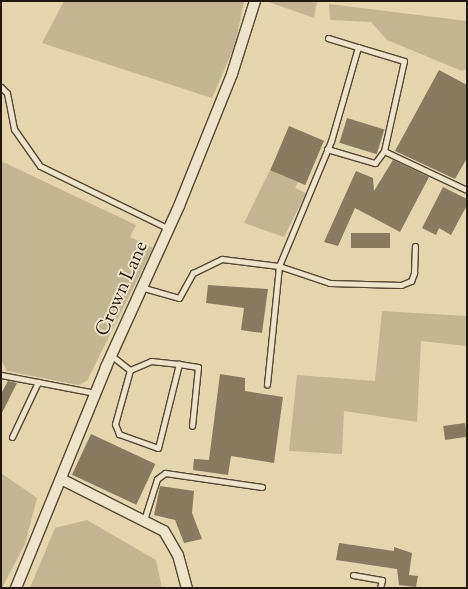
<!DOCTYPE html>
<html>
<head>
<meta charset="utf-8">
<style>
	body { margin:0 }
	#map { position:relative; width:468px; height:589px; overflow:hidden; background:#e4d5ac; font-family:"Sorts Mill Goudy",serif }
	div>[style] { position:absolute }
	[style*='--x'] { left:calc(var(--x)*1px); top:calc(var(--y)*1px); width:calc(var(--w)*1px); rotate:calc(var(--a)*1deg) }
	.green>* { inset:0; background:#c3b591 }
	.building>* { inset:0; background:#877a5f; transform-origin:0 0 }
	.roads { filter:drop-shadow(1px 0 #534734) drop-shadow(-1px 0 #534734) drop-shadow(0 1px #534734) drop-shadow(0 -1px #534734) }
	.service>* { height:5px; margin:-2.5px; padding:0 2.5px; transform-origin:2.5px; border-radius:2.5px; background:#ede4c9 }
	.minor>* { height:10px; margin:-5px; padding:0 5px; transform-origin:5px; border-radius:5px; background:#ede4c9 }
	span { translate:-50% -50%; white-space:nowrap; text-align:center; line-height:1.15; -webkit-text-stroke:4px #ede4c9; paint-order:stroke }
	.street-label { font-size:19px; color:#23180c }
	.frame { position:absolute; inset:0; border:2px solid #23180c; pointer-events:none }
</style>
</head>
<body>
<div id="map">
	<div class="green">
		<div style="clip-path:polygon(64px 1px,244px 1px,235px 45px,212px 98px,42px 43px)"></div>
		<div style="clip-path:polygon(266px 1px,317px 1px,314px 18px)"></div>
		<div style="clip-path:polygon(329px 4px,467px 21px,467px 69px,462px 71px,387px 40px,371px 22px,330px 20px)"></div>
		<div style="clip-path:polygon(1px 161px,136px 225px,130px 237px,153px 248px,87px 381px,78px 385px,7px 371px,1px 360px)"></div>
		<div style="clip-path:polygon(270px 170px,298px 182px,295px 188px,306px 193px,284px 237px,244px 223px)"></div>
		<div style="clip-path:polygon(382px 311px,467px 316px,467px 346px,421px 341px,417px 422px,344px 411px,342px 454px,289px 451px,297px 375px,375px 381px)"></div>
		<div style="clip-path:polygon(1px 473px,37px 498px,25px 544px,2px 588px)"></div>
		<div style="clip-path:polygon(87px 520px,156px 560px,162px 588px,30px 588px,55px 528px)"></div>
	</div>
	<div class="building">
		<div style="clip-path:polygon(439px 70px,467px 85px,467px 158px,455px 179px,395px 151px)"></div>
		<div style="left:347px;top:118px;width:39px;height:26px;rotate:17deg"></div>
		<div style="left:289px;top:126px;width:38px;height:48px;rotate:23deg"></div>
		<div style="clip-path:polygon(393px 160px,429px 177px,400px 232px,355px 208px,338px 246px,324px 242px,356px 171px,373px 178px,374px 191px)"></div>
		<div style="clip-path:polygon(443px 187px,467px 199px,467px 205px,451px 235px,439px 228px,436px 235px,422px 228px)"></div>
		<div style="left:351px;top:233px;width:39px;height:15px"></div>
		<div style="clip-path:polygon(208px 285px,268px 289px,262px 333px,241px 330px,244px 308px,206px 303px)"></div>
		<div style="clip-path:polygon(220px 374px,245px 378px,245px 391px,283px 397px,274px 463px,231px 456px,228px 475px,193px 470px,194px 459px,209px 460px)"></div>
		<div style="clip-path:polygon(8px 381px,17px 383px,1px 415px,1px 394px)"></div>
		<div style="left:465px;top:423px;width:14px;height:22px;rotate:82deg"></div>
		<div style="left:91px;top:434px;width:71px;height:45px;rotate:25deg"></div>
		<div style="clip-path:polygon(160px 486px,194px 491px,192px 513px,202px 539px,184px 543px,175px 520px,154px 515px)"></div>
		<div style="clip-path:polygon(339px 543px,394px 551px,394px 547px,412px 553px,409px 575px,418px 576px,416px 587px,399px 585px,397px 569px,336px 560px)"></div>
	</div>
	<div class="roads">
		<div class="service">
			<div style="--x:328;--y:38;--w:31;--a:17"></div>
			<div style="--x:358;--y:47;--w:98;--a:106"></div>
			<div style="--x:331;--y:141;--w:135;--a:112.6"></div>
			<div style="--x:279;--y:266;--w:54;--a:18.4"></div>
			<div style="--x:330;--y:283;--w:71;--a:1.6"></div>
			<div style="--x:401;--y:285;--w:11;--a:-22"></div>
			<div style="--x:411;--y:281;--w:9;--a:-69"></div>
			<div style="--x:414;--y:273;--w:27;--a:-88"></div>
			<div style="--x:1;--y:87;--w:8;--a:45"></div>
			<div style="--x:7;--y:93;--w:37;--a:79"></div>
			<div style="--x:14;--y:129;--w:45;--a:54.9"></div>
			<div style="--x:40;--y:166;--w:144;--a:26"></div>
			<div style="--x:327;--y:149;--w:50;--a:16.3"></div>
			<div style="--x:375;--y:163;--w:15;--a:-53"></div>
			<div style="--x:384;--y:151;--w:92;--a:-77.5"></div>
			<div style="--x:404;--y:61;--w:48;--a:-163.1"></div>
			<div style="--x:384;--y:151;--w:92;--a:25.2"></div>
			<div style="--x:144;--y:288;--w:36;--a:16"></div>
			<div style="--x:179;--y:298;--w:29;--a:-61"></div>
			<div style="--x:193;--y:273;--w:32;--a:-26"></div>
			<div style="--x:222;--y:259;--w:57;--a:7"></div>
			<div style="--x:279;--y:266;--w:119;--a:95.8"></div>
			<div style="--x:112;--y:356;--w:23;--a:38"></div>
			<div style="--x:130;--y:370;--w:56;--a:105.5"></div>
			<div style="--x:115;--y:424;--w:11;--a:68"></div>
			<div style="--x:119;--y:434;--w:41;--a:19.7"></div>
			<div style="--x:158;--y:448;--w:87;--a:-76"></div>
			<div style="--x:179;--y:364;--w:19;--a:9"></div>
			<div style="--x:198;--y:367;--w:59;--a:95.8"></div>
			<div style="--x:130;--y:370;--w:23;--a:-23"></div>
			<div style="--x:151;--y:361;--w:28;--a:6"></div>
			<div style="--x:1;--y:375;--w:96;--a:10.8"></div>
			<div style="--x:12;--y:437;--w:61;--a:-64.7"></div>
			<div style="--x:144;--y:520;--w:43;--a:-72.4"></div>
			<div style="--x:157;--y:479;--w:10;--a:-37"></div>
			<div style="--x:165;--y:473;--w:98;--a:8.2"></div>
			<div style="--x:353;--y:575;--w:29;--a:10"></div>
			<div style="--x:382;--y:580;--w:8;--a:104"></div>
		</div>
		<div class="minor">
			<div style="--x:61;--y:479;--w:115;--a:26.8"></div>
			<div style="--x:164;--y:531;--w:28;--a:60"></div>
			<div style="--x:178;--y:555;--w:34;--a:75"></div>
			<div style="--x:16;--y:588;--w:239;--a:-67.8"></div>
			<div style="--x:106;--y:367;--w:177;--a:-65.6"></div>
			<div style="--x:179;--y:206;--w:142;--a:-68.1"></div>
			<div style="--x:232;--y:74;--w:77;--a:-72.5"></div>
		</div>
	</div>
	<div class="street-label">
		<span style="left:123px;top:289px;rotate:-66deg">Crown Lane</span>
	</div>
	<div class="frame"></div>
</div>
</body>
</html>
